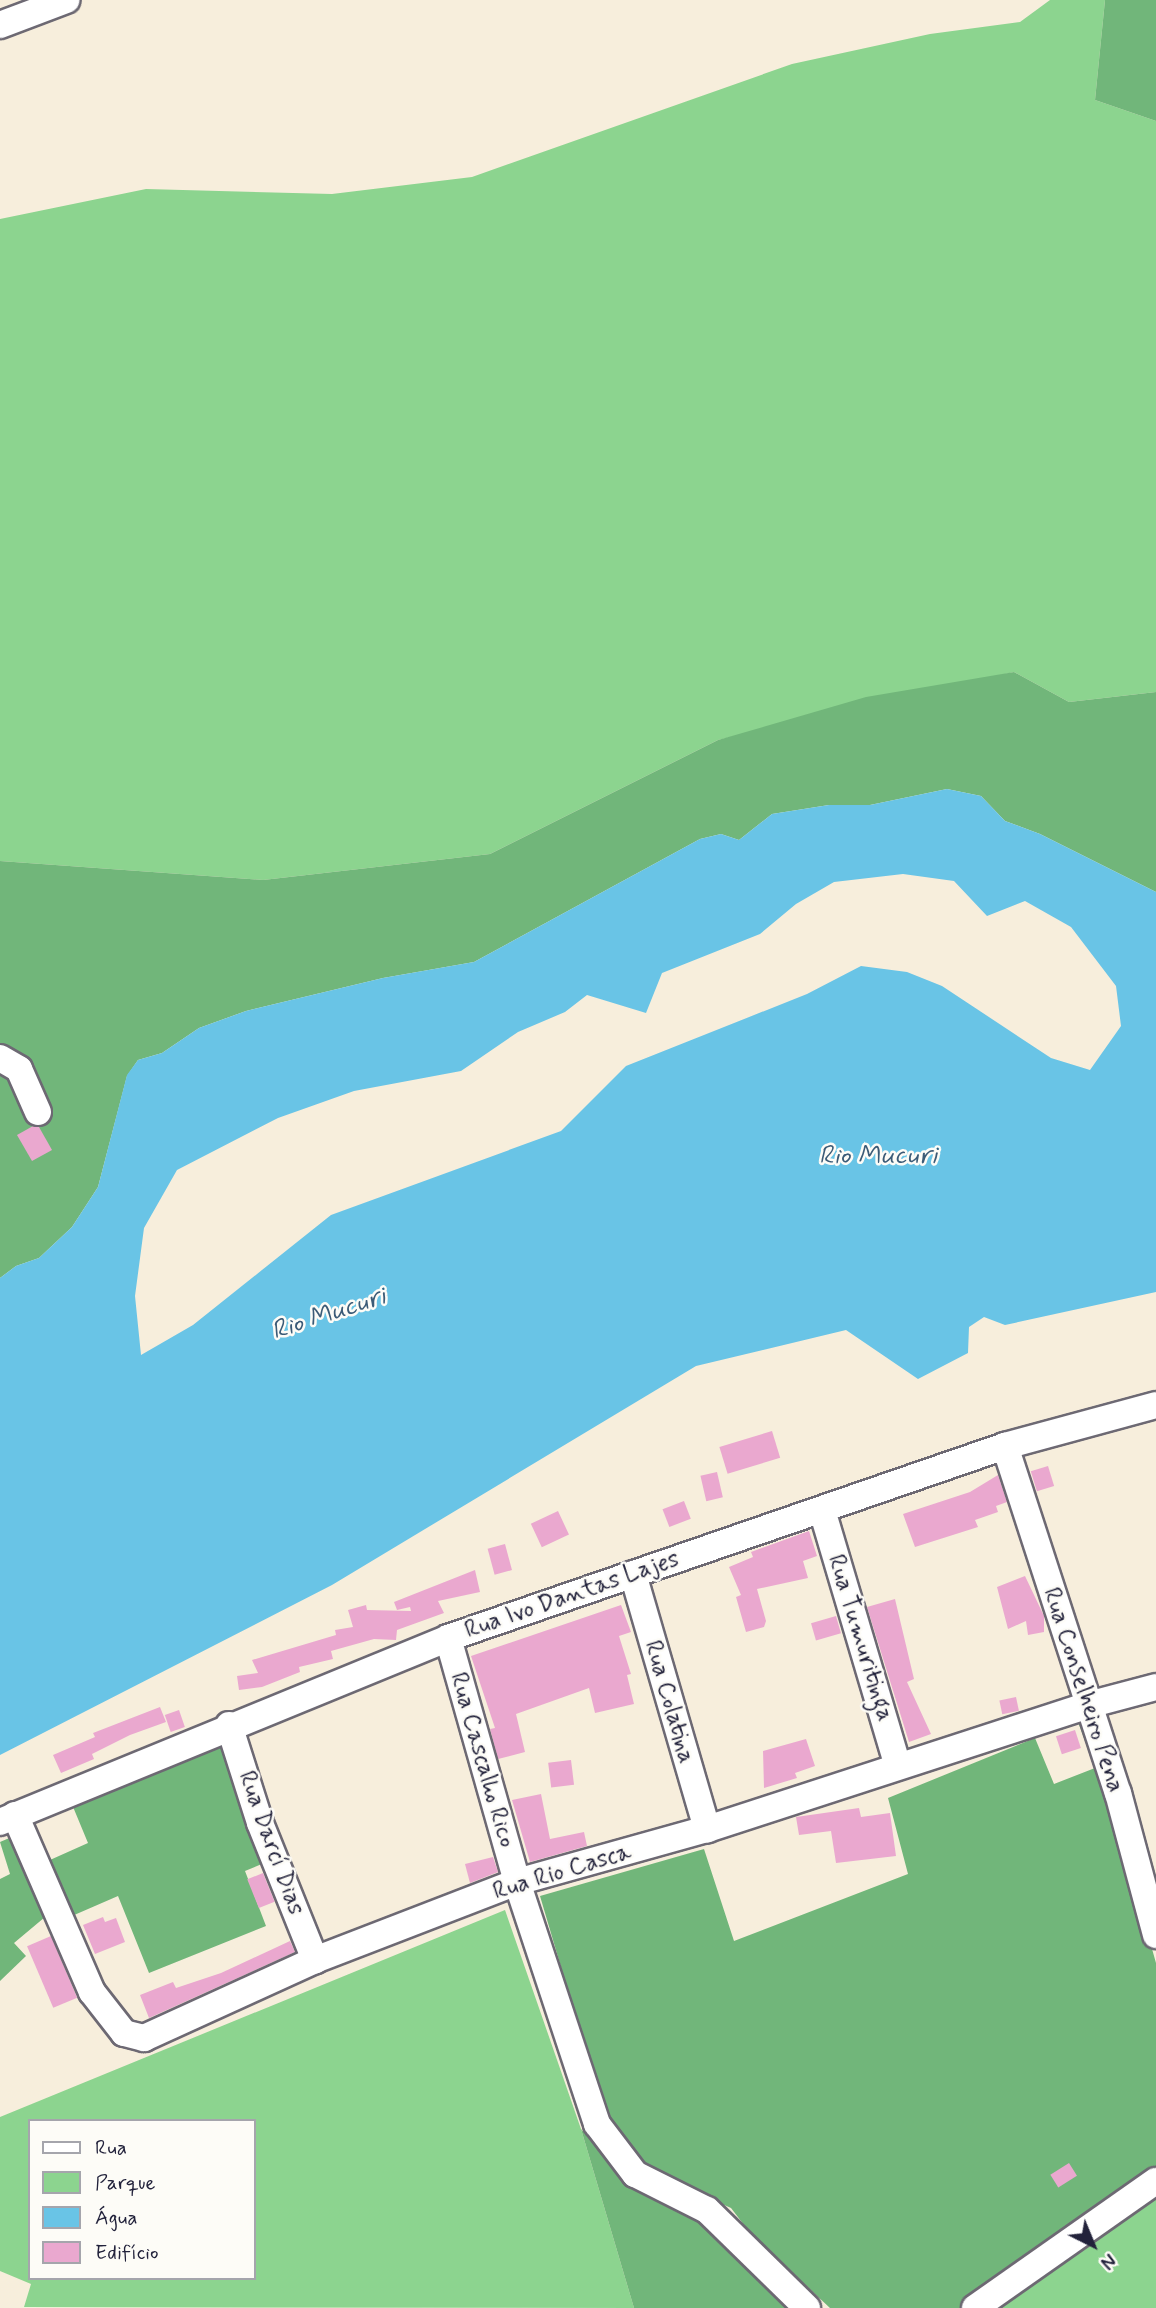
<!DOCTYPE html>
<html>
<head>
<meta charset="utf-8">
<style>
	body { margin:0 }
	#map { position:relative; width:1156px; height:2308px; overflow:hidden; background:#f7eedc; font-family:Mynerve,sans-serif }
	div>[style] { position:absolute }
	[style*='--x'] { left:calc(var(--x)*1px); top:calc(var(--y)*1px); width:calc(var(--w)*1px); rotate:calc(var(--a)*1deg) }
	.green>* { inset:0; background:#8cd48f }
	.forest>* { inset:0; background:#71b67a }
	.water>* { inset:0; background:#69c4e6 }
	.building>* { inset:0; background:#eaa8cf; transform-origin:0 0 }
	.roads { filter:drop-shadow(2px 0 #6d6973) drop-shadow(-2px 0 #6d6973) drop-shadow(0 2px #6d6973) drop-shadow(0 -2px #6d6973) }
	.minor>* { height:26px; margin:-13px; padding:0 13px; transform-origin:13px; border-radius:13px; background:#fff }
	span { translate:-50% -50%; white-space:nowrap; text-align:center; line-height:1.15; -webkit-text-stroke:5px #fdfcf7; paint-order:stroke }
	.street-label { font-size:24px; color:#22223b }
	.water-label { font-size:26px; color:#3b5b77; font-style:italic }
	.legend { position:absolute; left:28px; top:2119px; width:228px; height:161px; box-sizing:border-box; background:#fdfcf7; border:2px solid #a5a5ac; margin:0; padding:9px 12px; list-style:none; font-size:21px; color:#22223b }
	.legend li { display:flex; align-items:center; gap:14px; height:35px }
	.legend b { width:35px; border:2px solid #a5a5ac }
	.north { position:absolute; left:1058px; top:2210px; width:70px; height:70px; -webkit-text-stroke:5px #fdfcf7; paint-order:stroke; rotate:137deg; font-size:19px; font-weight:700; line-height:28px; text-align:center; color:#22223b }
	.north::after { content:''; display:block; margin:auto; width:24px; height:32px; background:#22223b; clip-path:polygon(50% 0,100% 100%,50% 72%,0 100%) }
</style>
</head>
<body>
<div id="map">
	<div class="green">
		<div style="clip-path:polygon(1050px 0,1105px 0,1095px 100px,1156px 121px,1156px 692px,1069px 702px,1014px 672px,718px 740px,490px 854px,263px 880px,0 861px,0 219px,146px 189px,332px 194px,472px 177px,792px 64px,930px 34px,1020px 22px)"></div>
		<div style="clip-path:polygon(evenodd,505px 1910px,581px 2129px,634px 2308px,24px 2307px,31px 2284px,0 2271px,0 2117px,505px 1910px,30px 2121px,254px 2121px,254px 2278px,30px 2278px,30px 2121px)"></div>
		<div style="clip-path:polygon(1156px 2189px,1156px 2308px,990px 2308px)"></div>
	</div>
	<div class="forest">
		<div style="clip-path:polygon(1105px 0,1156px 0,1156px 121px,1095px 100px)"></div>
		<div style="clip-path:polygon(1014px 672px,1069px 702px,1156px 692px,1156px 892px,1040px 834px,1005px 821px,981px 796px,947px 789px,870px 805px,829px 805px,772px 814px,739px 840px,721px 834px,700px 839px,474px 962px,383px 978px,246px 1011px,199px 1028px,162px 1053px,138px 1060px,127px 1076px,98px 1187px,72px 1227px,39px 1258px,16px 1266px,0 1278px,0 861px,263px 880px,490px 854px,718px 740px,866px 697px)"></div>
		<div style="clip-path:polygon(1087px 1719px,1156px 1963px,1156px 2172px,962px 2308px,830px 2308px,751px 2234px,731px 2208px,636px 2166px,610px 2133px,540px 1896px,704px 1849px,734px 1941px,908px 1874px,888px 1798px,1035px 1738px,1054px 1784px,1095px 1768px,1078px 1722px)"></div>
		<div style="clip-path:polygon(221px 1740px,269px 1861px,245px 1871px,266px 1926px,149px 1973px,118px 1896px,65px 1919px,41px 1864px,88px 1843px,71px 1802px)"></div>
		<div style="clip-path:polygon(14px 1836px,51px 1912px,14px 1943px,26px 1956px,0 1981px,0 1879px,10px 1874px,0 1842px)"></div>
		<div style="clip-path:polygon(581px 2129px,621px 2172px,691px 2214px,801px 2308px,634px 2308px)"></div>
	</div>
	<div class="water">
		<div style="clip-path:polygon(evenodd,947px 789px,981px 796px,1005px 821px,1040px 834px,1156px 892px,1156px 1292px,1005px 1325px,984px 1317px,969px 1327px,968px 1353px,918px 1379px,846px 1330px,696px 1366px,332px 1585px,0 1755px,0 1278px,16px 1266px,39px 1258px,72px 1227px,98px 1187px,127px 1075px,138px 1060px,162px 1053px,199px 1028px,246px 1011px,383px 978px,474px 962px,700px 839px,721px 834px,739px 840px,772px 814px,829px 805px,870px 805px,947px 789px,903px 874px,954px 881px,987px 916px,1025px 901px,1071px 927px,1116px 986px,1121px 1026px,1090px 1070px,1051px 1058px,942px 986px,907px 972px,861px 966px,807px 994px,626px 1066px,561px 1131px,331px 1215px,193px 1325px,141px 1355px,135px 1296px,144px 1228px,177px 1170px,278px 1118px,354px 1091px,461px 1071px,518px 1032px,565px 1012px,587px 995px,646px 1013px,662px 973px,760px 934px,796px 904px,834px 882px,903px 874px)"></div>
	</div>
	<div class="building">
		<div style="clip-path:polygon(33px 1126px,39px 1127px,52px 1150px,32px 1161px,17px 1135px)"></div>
		<div style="left:772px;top:1431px;width:28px;height:55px;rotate:73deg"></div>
		<div style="left:1048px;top:1466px;width:21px;height:18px;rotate:73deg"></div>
		<div style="left:717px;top:1472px;width:26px;height:17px;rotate:77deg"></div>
		<div style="clip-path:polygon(998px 1475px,1007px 1502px,996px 1506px,998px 1512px,975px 1520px,978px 1527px,915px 1547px,903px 1514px,970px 1492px)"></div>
		<div style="left:684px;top:1501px;width:19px;height:23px;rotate:69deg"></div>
		<div style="left:558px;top:1511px;width:26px;height:30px;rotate:65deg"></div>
		<div style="clip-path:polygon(809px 1531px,817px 1556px,803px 1561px,808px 1578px,757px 1589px,766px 1621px,764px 1627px,746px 1632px,736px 1597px,741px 1595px,729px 1567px,753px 1557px,751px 1552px)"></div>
		<div style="left:505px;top:1544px;width:27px;height:18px;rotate:75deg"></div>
		<div style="clip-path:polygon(475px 1570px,480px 1592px,438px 1601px,444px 1613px,397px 1630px,396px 1640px,374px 1639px,331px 1651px,333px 1659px,299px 1667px,300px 1672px,262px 1687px,239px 1690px,237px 1676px,258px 1673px,252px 1660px,336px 1635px,335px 1630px,353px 1627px,348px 1610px,366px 1605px,367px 1610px,411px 1611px,410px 1607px,397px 1610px,394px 1602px)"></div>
		<div style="clip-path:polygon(1025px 1576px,1044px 1616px,1044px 1632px,1028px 1635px,1026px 1621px,1008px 1629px,997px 1587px)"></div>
		<div style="clip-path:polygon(895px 1599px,914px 1679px,907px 1682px,931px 1734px,909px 1742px,867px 1607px)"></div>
		<div style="clip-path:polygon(621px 1605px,631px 1632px,619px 1636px,631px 1674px,627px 1675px,634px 1704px,595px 1713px,589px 1688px,516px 1714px,525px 1752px,498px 1759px,490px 1729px,495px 1728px,471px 1656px)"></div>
		<div style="left:836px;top:1616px;width:18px;height:26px;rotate:74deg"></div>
		<div style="left:1016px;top:1697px;width:14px;height:17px;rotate:78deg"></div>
		<div style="clip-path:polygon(160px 1707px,166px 1722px,130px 1735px,92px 1754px,94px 1759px,61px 1773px,53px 1755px,95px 1737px,93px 1733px)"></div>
		<div style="left:179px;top:1710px;width:18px;height:15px;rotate:71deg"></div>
		<div style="left:1075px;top:1730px;width:19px;height:20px;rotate:72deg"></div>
		<div style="clip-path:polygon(806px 1739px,815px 1766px,795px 1773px,797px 1778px,764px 1788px,763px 1751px)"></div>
		<div style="left:571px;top:1760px;width:25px;height:23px;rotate:83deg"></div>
		<div style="clip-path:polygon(541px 1794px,550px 1839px,584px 1832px,587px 1846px,530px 1862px,512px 1800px)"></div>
		<div style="clip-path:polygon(859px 1808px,861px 1817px,890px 1813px,896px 1856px,836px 1863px,831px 1831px,799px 1835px,796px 1817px)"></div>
		<div style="clip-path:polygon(493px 1857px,498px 1872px,470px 1883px,465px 1864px)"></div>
		<div style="left:263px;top:1873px;width:31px;height:17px;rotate:68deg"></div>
		<div style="clip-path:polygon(103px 1917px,105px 1922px,116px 1918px,125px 1942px,95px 1954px,83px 1925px)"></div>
		<div style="left:51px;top:1936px;width:67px;height:26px;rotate:67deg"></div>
		<div style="clip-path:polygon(290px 1941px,295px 1952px,149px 2018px,140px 1995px,173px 1982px,176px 1988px,221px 1973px)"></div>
		<div style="left:1069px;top:2163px;width:15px;height:22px;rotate:58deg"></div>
	</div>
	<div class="roads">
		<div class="minor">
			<div style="--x:0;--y:25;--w:71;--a:-20.7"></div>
			<div style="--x:0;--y:1058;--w:22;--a:30"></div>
			<div style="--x:19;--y:1069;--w:47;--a:66.2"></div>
			<div style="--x:1005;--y:1446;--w:365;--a:72"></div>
			<div style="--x:1118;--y:1793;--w:147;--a:75"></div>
			<div style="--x:822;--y:1510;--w:267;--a:73.5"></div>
			<div style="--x:633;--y:1574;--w:266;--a:73.8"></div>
			<div style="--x:448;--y:1638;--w:254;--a:74.2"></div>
			<div style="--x:517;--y:1882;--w:255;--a:71.7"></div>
			<div style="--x:597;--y:2124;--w:63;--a:52.8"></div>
			<div style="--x:635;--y:2174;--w:80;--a:26.6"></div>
			<div style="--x:707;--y:2210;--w:140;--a:44.4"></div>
			<div style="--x:229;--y:1725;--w:103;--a:72.4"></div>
			<div style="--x:260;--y:1823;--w:148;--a:68.1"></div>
			<div style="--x:15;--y:1815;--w:193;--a:66.5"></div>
			<div style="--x:92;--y:1992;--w:52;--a:52"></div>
			<div style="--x:124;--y:2033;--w:21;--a:14"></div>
			<div style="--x:144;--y:2038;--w:188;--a:-24.5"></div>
			<div style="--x:315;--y:1960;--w:217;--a:-21.1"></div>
			<div style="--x:517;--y:1882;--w:197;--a:-15.6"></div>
			<div style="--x:707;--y:1829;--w:401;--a:-18"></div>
			<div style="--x:1088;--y:1705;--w:70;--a:-14.8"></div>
			<div style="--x:0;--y:1822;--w:484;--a:-22.3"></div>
			<div style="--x:448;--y:1638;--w:589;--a:-19.02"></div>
			<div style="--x:1005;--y:1446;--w:156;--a:-15.2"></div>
			<div style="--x:975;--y:2308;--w:221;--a:-35.1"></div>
		</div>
	</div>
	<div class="street-label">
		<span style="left:572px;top:1595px;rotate:-19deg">Rua Ivo Dantas Lajes</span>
		<span style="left:860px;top:1638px;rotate:73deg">Rua Tumuritinga</span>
		<span style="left:1083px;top:1690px;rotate:72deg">Rua Conselheiro Pena</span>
		<span style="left:669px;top:1702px;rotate:74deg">Rua Colatina</span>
		<span style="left:482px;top:1760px;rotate:74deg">Rua Cascalho Rico</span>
		<span style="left:271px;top:1843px;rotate:70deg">Rua Darcí Dias</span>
		<span style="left:562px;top:1872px;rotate:-17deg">Rua Rio Casca</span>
	</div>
	<div class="water-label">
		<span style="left:878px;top:1157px">Rio Mucuri</span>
		<span style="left:329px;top:1315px;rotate:-18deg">Rio Mucuri</span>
	</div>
	<ul class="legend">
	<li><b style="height:9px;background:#fff"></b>Rua</li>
	<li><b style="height:19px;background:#8cd48f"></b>Parque</li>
	<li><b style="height:19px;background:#69c4e6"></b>Água</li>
	<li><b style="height:19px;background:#eaa8cf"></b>Edifício</li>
	</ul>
	<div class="north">N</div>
</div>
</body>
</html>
